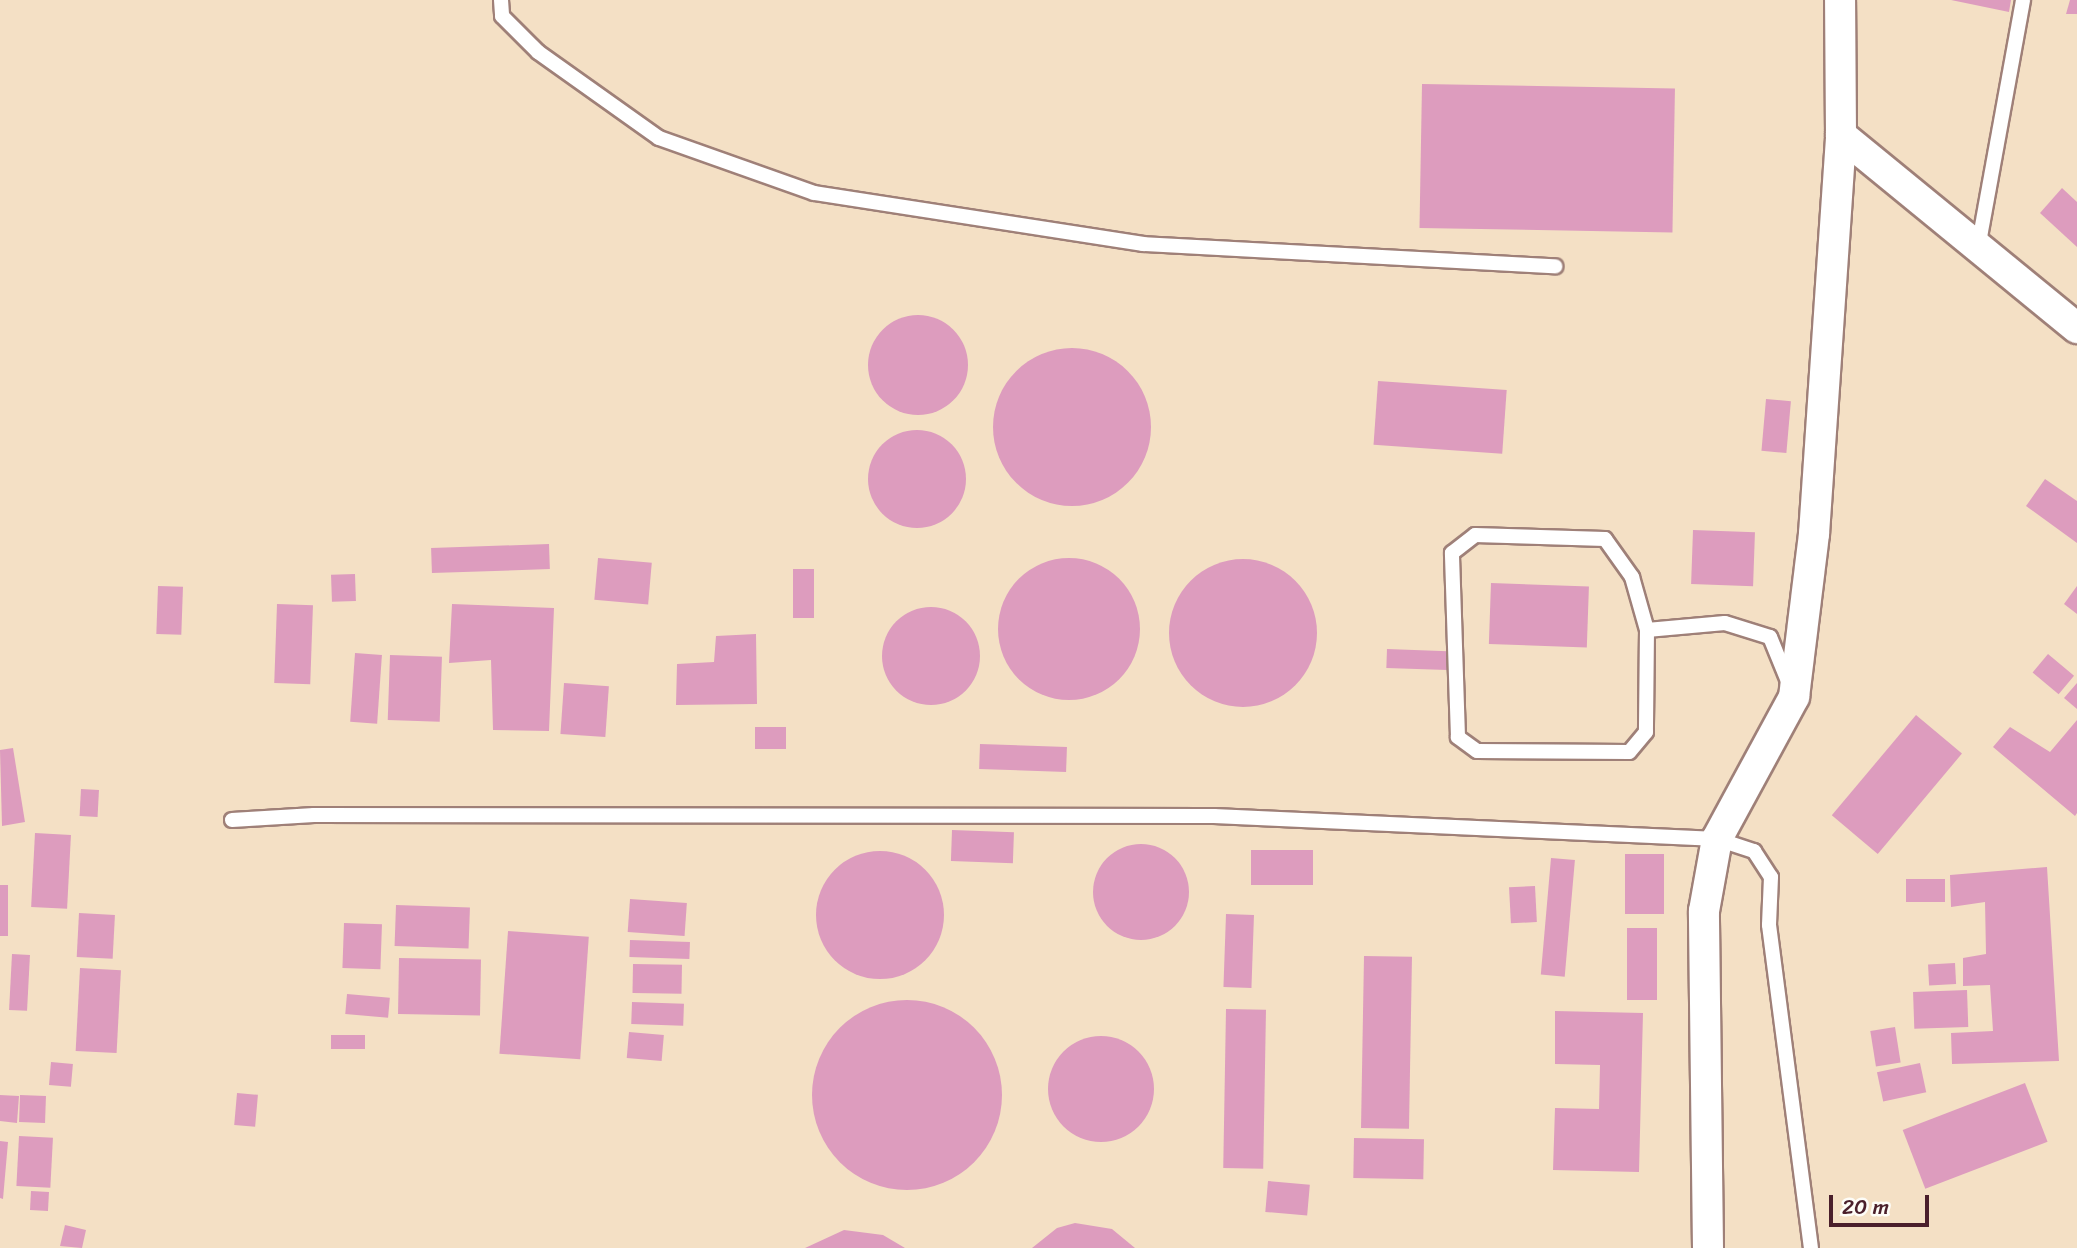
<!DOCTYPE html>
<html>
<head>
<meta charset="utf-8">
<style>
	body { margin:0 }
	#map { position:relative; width:2077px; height:1248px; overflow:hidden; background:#f4e0c5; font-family:Sriracha,sans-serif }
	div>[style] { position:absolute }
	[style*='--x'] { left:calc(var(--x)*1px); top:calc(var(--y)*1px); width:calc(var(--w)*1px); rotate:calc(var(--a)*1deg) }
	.building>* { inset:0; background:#dd9cbe; transform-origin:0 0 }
	.round { border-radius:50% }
	.roads { filter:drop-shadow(2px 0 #9f8078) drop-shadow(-2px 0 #9f8078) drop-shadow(0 2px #9f8078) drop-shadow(0 -2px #9f8078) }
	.lane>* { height:14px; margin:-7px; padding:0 7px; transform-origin:7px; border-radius:7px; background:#fff }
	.street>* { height:30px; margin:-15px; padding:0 15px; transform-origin:15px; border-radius:15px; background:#fff }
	span { translate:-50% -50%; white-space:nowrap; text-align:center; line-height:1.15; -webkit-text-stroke:7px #fdfcf7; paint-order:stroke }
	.scale { position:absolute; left:1829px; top:1195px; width:100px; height:32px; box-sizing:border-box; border:4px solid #4a1f2b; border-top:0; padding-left:9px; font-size:21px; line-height:24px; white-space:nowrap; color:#4a1f2b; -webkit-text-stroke:5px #fdfcf7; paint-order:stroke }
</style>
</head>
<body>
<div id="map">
	<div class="building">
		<div style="clip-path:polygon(1951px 0,2011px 0,2009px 12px)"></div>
		<div style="clip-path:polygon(2070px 0,2077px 0,2077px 14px,2066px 14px)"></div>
		<div style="left:1422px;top:84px;width:253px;height:144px;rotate:1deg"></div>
		<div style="clip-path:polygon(2062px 188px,2077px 202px,2077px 247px,2040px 213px)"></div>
		<div class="round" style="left:868px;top:315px;width:100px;height:100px"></div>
		<div class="round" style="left:993px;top:348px;width:158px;height:158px"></div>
		<div style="left:1378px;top:381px;width:129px;height:64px;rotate:4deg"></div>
		<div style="left:1766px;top:399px;width:25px;height:52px;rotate:5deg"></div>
		<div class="round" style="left:868px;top:430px;width:98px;height:98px"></div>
		<div style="clip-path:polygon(2045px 479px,2077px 501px,2077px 543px,2026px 506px)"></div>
		<div style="left:1693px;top:530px;width:62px;height:54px;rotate:2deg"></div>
		<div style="left:549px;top:544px;width:25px;height:118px;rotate:88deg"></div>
		<div class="round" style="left:998px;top:558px;width:142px;height:142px"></div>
		<div style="left:598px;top:558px;width:54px;height:42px;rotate:5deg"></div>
		<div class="round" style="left:1169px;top:559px;width:148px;height:148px"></div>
		<div style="left:793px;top:569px;width:21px;height:49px"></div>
		<div style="left:355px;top:574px;width:27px;height:24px;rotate:88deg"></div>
		<div style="left:1491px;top:583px;width:98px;height:61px;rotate:2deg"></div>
		<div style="left:158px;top:586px;width:25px;height:48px;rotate:2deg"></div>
		<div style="clip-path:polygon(2077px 586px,2077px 614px,2064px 604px)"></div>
		<div style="left:277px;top:604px;width:36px;height:79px;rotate:2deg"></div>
		<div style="clip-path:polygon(452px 604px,554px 608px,549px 731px,493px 730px,491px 660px,449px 663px)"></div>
		<div class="round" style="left:882px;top:607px;width:98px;height:98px"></div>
		<div style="clip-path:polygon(756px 634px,757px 704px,676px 705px,677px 664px,714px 662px,716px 636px)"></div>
		<div style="left:1387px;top:649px;width:61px;height:19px;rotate:2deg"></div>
		<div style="left:355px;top:653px;width:27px;height:69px;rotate:4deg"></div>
		<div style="left:2048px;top:654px;width:34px;height:24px;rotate:40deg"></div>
		<div style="left:390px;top:655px;width:52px;height:65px;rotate:2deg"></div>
		<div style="left:564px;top:683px;width:45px;height:51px;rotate:4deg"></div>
		<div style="clip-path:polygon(2077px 683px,2077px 709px,2064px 698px)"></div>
		<div style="left:1916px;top:715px;width:60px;height:131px;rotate:40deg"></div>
		<div style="clip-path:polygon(2077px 720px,2077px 813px,2075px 816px,1993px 747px,2010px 727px,2050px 752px)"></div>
		<div style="left:755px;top:727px;width:31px;height:22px"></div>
		<div style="left:980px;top:744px;width:87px;height:25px;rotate:2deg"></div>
		<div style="clip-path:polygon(13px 748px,25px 822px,2px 826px,0 750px)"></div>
		<div style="left:81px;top:789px;width:18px;height:27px;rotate:3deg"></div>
		<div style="left:952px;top:830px;width:62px;height:31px;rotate:2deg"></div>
		<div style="left:35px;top:833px;width:36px;height:74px;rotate:3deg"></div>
		<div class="round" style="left:1093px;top:844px;width:96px;height:96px"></div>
		<div style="left:1251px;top:850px;width:62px;height:35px"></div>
		<div class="round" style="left:816px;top:851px;width:128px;height:128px"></div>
		<div style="left:1625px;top:854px;width:39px;height:60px"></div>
		<div style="left:1551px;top:858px;width:24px;height:117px;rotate:5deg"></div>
		<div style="clip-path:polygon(2047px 867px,2059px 1061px,1952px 1064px,1951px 1033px,1993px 1031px,1990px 985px,1963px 986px,1963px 958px,1986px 954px,1985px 902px,1951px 907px,1950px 875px)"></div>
		<div style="left:1906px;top:879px;width:39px;height:23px"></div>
		<div style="left:0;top:885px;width:8px;height:51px"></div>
		<div style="left:1535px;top:886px;width:36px;height:26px;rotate:87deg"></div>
		<div style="left:630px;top:899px;width:57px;height:33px;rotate:4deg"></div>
		<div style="left:396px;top:905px;width:74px;height:41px;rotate:2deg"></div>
		<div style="left:79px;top:913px;width:36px;height:44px;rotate:3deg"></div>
		<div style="left:1226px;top:914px;width:28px;height:73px;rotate:2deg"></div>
		<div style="left:344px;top:923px;width:38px;height:45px;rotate:2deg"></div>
		<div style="left:1627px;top:928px;width:30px;height:72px"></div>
		<div style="left:508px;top:931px;width:81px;height:123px;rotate:4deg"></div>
		<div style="left:630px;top:940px;width:60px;height:17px;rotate:2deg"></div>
		<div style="left:12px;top:954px;width:18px;height:56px;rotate:3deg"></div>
		<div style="left:1364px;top:956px;width:48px;height:172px;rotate:1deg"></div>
		<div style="left:399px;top:958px;width:82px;height:56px;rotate:1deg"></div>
		<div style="left:1955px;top:963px;width:21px;height:27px;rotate:87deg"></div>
		<div style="left:633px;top:964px;width:49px;height:29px;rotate:1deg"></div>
		<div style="left:80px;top:968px;width:41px;height:83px;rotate:3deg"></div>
		<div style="left:1967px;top:990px;width:37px;height:54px;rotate:88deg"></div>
		<div style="left:347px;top:994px;width:43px;height:20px;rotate:5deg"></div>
		<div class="round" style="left:812px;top:1000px;width:190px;height:190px"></div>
		<div style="left:632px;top:1002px;width:52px;height:22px;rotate:2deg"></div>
		<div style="left:1226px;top:1009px;width:40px;height:159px;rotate:1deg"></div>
		<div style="clip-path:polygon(1555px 1011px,1643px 1013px,1639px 1172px,1553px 1170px,1555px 1108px,1599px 1109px,1600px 1065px,1555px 1064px)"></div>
		<div style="left:1895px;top:1027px;width:36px;height:25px;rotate:81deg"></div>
		<div style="left:629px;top:1032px;width:35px;height:26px;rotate:5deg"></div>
		<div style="left:331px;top:1035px;width:34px;height:14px"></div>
		<div class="round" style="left:1048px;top:1036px;width:106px;height:106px"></div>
		<div style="left:51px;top:1062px;width:22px;height:23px;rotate:5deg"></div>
		<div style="left:1920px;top:1063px;width:30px;height:44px;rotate:78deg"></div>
		<div style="left:2025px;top:1083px;width:63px;height:131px;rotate:69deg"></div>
		<div style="left:237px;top:1093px;width:21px;height:32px;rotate:5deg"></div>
		<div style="clip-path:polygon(0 1095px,19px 1096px,17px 1123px,0 1121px)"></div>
		<div style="left:20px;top:1095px;width:26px;height:27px;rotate:2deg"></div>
		<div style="left:19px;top:1136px;width:34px;height:50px;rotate:3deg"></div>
		<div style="left:1354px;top:1138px;width:70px;height:40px;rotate:1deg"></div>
		<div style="clip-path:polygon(0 1141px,8px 1142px,3px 1199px,0 1198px)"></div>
		<div style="left:1268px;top:1181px;width:42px;height:31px;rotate:5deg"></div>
		<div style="left:31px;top:1191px;width:18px;height:19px;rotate:3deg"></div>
		<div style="clip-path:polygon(1075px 1223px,1112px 1229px,1135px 1248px,1032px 1248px,1057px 1228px)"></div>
		<div style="clip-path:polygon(65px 1225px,86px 1230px,82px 1248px,60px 1246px)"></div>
		<div style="clip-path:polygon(844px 1230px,883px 1235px,905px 1248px,805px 1248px)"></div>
	</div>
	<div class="roads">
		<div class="lane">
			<div style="--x:501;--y:0;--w:16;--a:86"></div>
			<div style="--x:502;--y:16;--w:51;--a:45"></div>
			<div style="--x:538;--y:52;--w:148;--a:35.4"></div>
			<div style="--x:659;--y:138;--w:164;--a:19.5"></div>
			<div style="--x:814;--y:193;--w:333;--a:8.8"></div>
			<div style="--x:1143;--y:244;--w:413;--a:3.1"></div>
			<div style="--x:1978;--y:248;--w:252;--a:-79.7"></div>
			<div style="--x:1475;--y:535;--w:130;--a:1.8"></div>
			<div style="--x:1605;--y:539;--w:47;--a:54.6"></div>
			<div style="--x:1632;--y:577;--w:55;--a:74.2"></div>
			<div style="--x:1647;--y:630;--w:102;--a:90.6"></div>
			<div style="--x:1646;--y:732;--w:26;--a:130"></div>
			<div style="--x:1629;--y:752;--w:152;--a:-179.6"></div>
			<div style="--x:1477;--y:751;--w:24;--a:-144"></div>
			<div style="--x:1458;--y:737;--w:184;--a:-91.9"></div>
			<div style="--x:1452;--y:553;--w:29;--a:-38"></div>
			<div style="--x:1647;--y:630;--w:78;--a:-5.1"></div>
			<div style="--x:1725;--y:623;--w:47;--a:17.3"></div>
			<div style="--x:1770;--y:637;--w:53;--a:67.8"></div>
			<div style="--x:232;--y:820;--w:82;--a:-3.5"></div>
			<div style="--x:314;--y:815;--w:900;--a:0.06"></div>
			<div style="--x:1214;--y:816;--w:504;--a:2.62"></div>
			<div style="--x:1717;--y:839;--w:39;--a:18"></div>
			<div style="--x:1754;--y:851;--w:31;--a:57"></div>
			<div style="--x:1771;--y:877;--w:48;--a:92.4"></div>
			<div style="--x:1769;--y:925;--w:326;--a:82.6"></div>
		</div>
		<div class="street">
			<div style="--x:1841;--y:135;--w:305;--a:39.3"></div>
			<div style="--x:1708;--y:1248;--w:337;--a:-90.7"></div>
			<div style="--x:1704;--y:911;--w:73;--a:-79.8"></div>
			<div style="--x:1717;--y:839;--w:162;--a:-61.5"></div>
			<div style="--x:1794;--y:697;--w:164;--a:-83"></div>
			<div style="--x:1814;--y:534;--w:400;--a:-86.1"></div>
			<div style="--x:1841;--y:135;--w:135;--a:-90.4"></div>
		</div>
	</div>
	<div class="scale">20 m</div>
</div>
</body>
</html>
